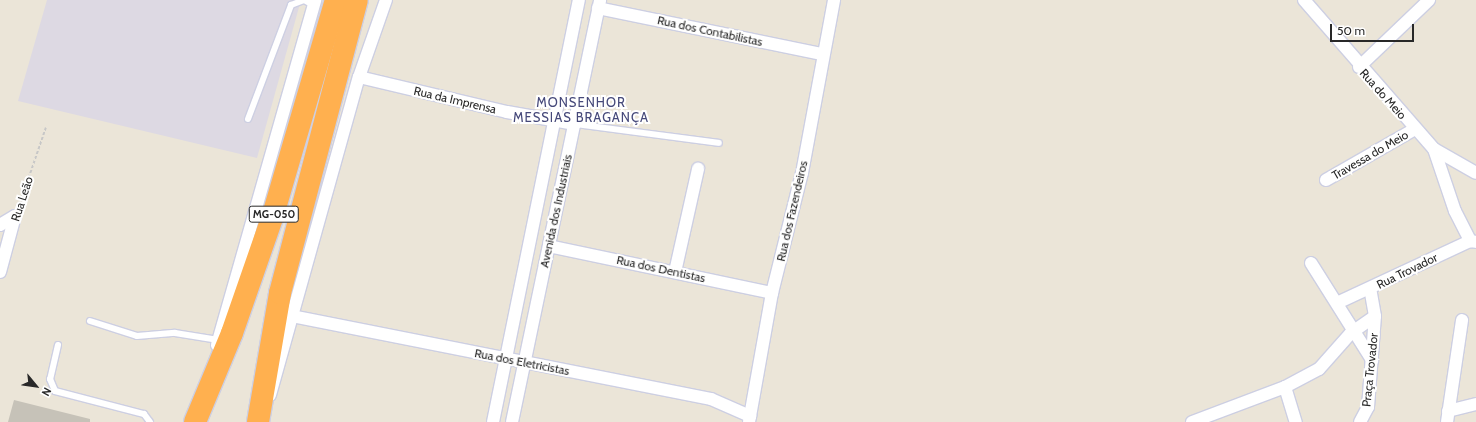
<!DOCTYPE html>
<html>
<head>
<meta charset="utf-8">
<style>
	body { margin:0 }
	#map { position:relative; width:1476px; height:422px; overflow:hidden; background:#ebe5d8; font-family:Cabin,sans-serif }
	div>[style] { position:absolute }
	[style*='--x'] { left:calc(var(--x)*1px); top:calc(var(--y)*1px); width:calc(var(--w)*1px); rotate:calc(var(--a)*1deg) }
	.industrial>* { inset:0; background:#ddd9e3 }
	.building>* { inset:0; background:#c6c2b8 }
	.path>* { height:2px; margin-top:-1px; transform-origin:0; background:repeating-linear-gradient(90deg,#c7c7c7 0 3px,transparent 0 5px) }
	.roads { filter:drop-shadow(1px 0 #cdcfe2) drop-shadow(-1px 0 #cdcfe2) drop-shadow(0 1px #cdcfe2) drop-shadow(0 -1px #cdcfe2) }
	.lane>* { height:6px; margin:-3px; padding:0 3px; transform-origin:3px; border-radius:3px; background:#fff }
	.street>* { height:12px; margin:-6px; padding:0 6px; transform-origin:6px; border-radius:6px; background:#fff }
	.highway>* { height:22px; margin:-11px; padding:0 11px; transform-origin:11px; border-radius:11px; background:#ffb04f }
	span { translate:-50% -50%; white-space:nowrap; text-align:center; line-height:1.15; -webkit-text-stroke:4px #fff; paint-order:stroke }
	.shield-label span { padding:1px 3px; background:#fff; border:1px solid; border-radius:3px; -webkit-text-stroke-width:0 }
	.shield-label { font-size:11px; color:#282828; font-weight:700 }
	.street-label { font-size:12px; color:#282828 }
	.neighbourhood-label { font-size:13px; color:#46497a; letter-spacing:1px }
	.north { position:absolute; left:16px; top:366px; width:40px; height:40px; -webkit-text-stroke:3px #fff; paint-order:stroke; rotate:119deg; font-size:11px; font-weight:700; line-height:16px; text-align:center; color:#282828 }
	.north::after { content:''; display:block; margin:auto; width:14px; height:18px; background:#282828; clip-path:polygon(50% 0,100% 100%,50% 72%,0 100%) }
	.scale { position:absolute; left:1330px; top:24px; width:84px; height:18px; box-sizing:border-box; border:2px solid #282828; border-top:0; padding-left:5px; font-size:12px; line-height:14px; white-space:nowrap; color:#282828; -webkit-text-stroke:3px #fff; paint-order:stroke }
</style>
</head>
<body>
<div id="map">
	<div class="industrial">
		<div style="clip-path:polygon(47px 0,301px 0,257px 158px,18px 101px)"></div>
	</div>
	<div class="building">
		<div style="clip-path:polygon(14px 400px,90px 419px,90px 422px,8px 422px)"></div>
	</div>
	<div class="path">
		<div style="--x:19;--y:206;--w:83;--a:-71.1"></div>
	</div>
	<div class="roads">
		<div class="lane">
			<div style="--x:248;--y:119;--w:122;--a:-69.3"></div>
			<div style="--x:291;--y:5;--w:14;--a:-21"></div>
			<div style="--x:304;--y:0;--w:10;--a:29"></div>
			<div style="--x:575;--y:124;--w:145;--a:7.5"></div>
			<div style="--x:90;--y:321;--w:49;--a:17.7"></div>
			<div style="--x:137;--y:336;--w:38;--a:-5"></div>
			<div style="--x:175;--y:333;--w:44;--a:9.2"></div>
			<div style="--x:58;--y:345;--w:35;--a:103"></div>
			<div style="--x:50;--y:379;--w:13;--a:67"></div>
			<div style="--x:55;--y:391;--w:92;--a:14.5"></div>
			<div style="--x:144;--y:414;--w:10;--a:53"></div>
		</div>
		<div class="street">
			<div style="--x:1304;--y:0;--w:198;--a:48.9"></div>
			<div style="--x:1434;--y:149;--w:48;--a:29.7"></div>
			<div style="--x:598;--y:8;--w:229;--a:11.6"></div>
			<div style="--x:1359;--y:67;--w:97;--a:-43.7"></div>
			<div style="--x:359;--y:77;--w:152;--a:13.3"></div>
			<div style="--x:507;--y:112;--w:69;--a:10"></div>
			<div style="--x:1434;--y:149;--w:65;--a:71.3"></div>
			<div style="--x:1455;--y:211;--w:34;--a:63"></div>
			<div style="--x:1326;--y:180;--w:103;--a:-29.8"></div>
			<div style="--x:0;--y:225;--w:17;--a:-31"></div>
			<div style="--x:549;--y:246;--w:228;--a:11.9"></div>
			<div style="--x:1311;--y:263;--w:115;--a:57.8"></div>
			<div style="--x:0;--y:272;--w:58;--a:-75"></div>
			<div style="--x:675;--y:272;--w:106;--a:-77.4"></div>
			<div style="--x:1337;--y:303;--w:147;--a:-25"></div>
			<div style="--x:1470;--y:241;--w:6;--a:9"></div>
			<div style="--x:292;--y:316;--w:427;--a:11.2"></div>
			<div style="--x:711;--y:399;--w:43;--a:23.6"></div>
			<div style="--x:217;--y:345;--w:359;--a:-74.1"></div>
			<div style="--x:1285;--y:387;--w:37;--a:73"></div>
			<div style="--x:270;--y:395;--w:330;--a:-74.4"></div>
			<div style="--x:359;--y:77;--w:82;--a:-70.7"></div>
			<div style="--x:1448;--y:411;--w:29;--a:-14"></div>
			<div style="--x:493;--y:422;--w:431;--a:-78.5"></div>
			<div style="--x:512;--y:422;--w:431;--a:-78.2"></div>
			<div style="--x:749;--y:422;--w:131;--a:-79.9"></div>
			<div style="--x:772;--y:293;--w:124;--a:-76"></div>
			<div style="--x:802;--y:173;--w:176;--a:-79.5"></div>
			<div style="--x:1192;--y:422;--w:99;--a:-20.6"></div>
			<div style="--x:1285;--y:387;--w:38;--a:-28"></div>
			<div style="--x:1319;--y:369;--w:48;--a:-48.4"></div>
			<div style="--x:1351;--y:333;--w:29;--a:-35"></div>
			<div style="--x:1360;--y:422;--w:17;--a:-62"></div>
			<div style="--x:1368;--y:407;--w:91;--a:-85.6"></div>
			<div style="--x:1375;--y:316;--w:28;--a:-100"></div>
			<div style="--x:1447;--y:422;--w:103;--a:-81.6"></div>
		</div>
		<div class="highway">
			<div style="--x:195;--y:422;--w:96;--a:-67.4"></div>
			<div style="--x:232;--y:333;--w:125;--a:-70.8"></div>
			<div style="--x:273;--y:215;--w:224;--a:-73.7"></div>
			<div style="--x:258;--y:422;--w:131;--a:-80.3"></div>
			<div style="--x:280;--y:293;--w:303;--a:-75.3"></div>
		</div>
	</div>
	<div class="shield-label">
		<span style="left:274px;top:214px">MG-050</span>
	</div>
	<div class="street-label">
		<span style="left:710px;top:31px;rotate:12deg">Rua dos Contabilistas</span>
		<span style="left:1383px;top:94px;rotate:48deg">Rua do Meio</span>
		<span style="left:455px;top:100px;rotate:13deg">Rua da Imprensa</span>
		<span style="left:1370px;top:155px;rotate:-30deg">Travessa do Meio</span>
		<span style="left:22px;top:199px;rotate:-72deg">Rua Leão</span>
		<span style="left:556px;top:211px;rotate:-78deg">Avenida dos Industriais</span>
		<span style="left:792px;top:211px;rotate:-77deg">Rua dos Fazendeiros</span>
		<span style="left:661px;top:269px;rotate:12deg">Rua dos Dentistas</span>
		<span style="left:1407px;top:271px;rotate:-26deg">Rua Trovador</span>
		<span style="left:522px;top:362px;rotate:11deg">Rua dos Eletricistas</span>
		<span style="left:1370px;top:370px;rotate:-84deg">Praça Trovador</span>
	</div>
	<div class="neighbourhood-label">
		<span style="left:581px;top:110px">MONSENHOR<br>MESSIAS BRAGANÇA</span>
	</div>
	<div class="north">N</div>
	<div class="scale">50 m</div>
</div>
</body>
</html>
